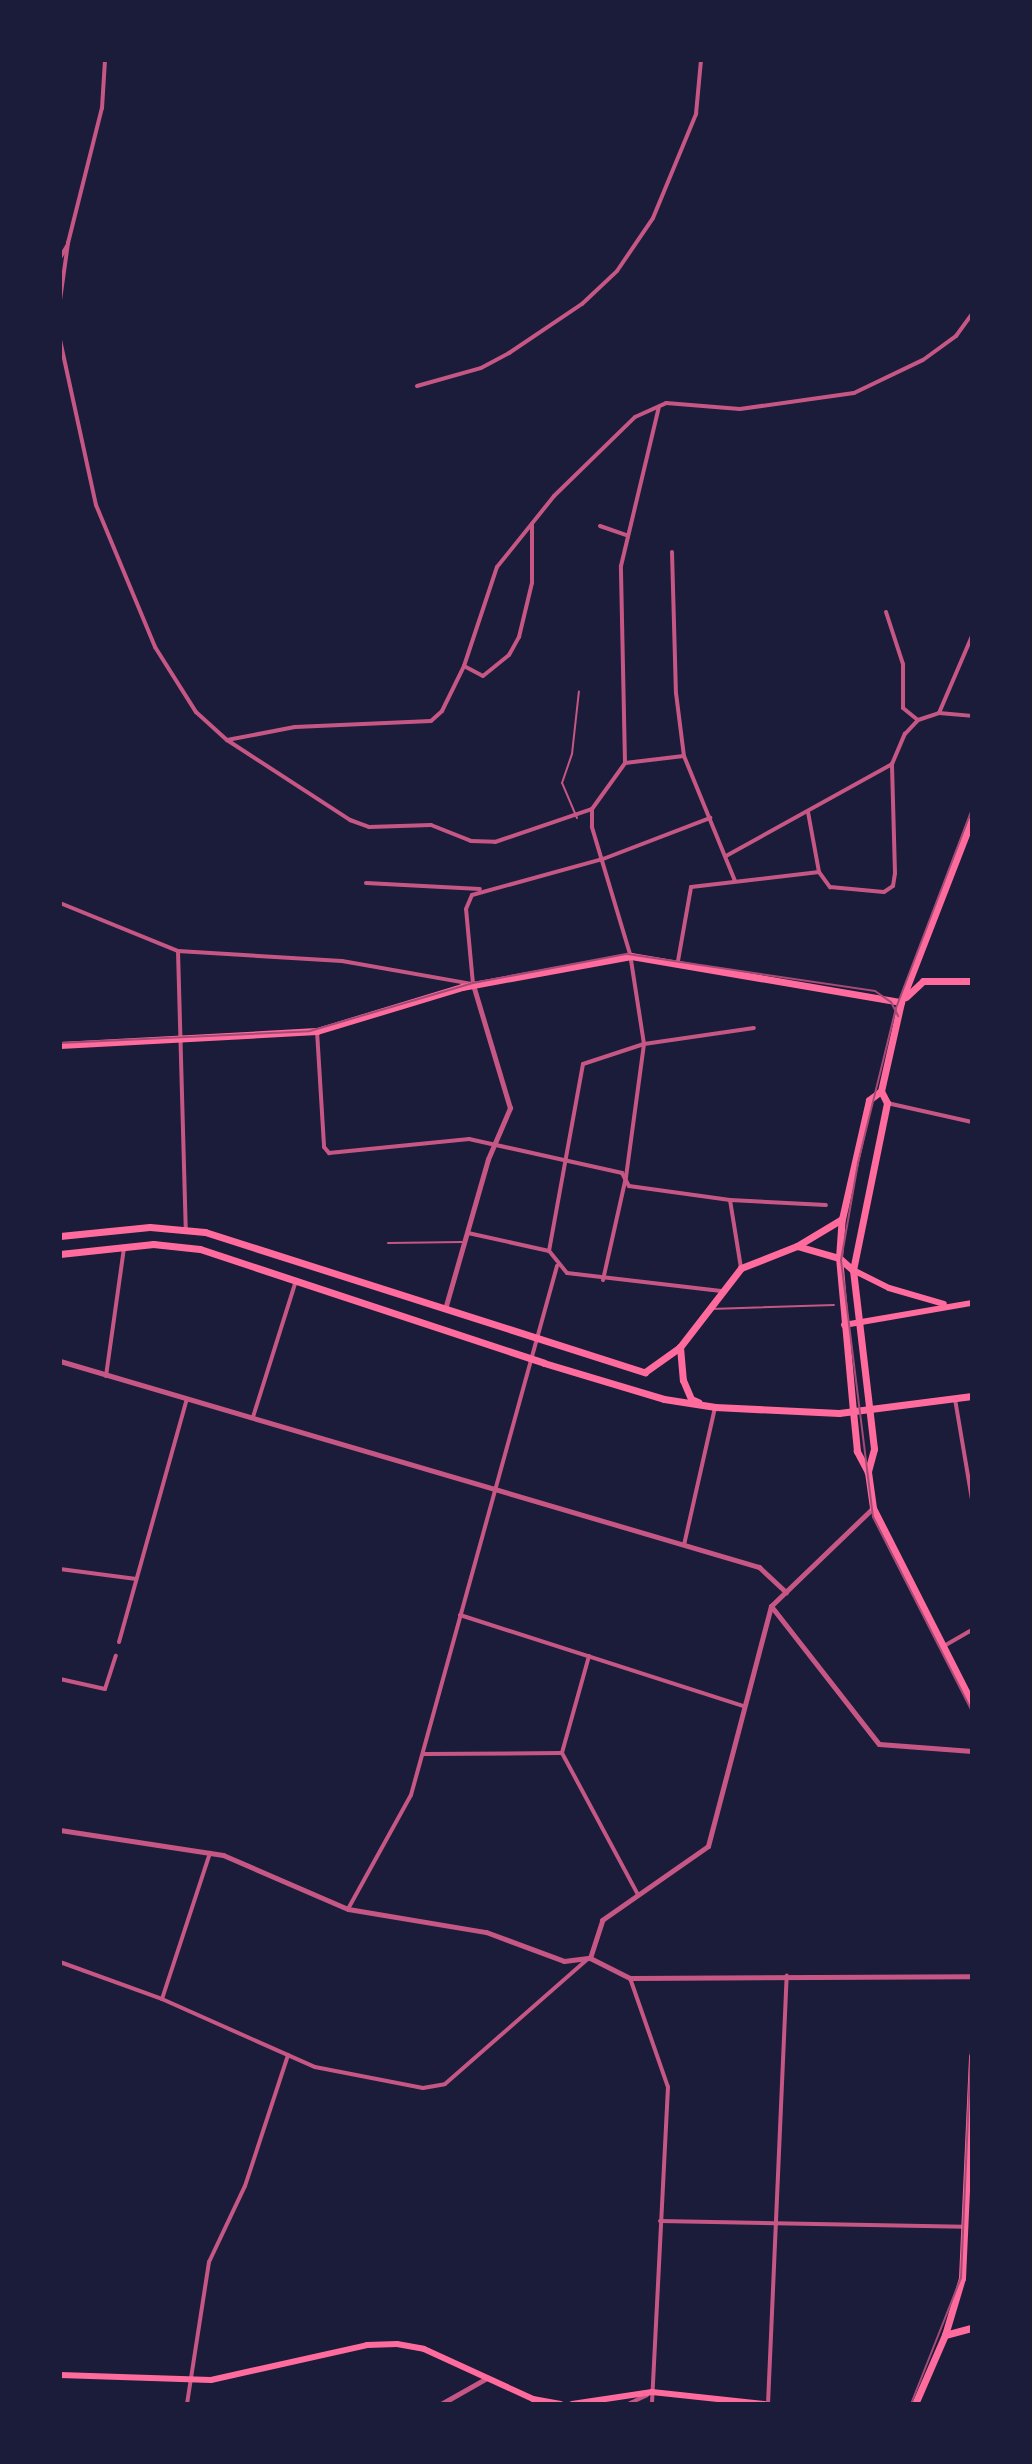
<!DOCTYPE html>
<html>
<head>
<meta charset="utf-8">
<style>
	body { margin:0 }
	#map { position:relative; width:1032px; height:2464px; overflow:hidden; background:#1b1b3a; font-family:"Noto Sans",sans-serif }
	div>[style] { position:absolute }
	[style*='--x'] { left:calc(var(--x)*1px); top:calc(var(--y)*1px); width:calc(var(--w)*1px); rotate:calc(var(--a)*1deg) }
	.service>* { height:2px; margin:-1px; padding:0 1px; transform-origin:1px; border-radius:1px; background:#c65784 }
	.minor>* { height:4px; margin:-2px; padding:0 2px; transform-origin:2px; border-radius:2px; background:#c65784 }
	.tertiary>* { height:5px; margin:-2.5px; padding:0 2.5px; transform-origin:2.5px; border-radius:2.5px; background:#c65784 }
	.secondary>* { height:6px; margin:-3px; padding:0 3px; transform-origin:3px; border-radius:3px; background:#ff6b9d }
	.primary>* { height:7px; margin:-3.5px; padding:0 3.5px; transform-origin:3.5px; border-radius:3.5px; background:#ff6b9d }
	.tram>* { height:2px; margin:-1px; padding:0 1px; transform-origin:1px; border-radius:1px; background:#a44b75 }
	span { translate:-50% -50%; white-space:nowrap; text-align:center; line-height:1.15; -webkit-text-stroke:6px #1b1b3a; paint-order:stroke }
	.frame { position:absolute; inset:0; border:62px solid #1b1b3a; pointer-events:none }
</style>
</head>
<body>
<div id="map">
	<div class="service">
		<div style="--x:577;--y:818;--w:38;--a:-113"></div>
		<div style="--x:562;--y:783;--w:31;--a:-71"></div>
		<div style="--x:572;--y:754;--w:63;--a:-83.7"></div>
		<div style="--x:388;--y:1243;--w:74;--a:-0.8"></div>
		<div style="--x:711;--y:1309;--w:123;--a:-1.9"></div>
	</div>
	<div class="minor">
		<div style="--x:60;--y:258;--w:14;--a:-60"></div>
		<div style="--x:60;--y:300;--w:58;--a:-82"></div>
		<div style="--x:68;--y:243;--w:139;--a:-75.9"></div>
		<div style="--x:102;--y:108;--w:48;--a:-86.4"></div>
		<div style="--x:60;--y:340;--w:169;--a:77.7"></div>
		<div style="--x:96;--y:505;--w:154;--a:67.4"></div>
		<div style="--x:155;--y:647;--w:77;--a:57.8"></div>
		<div style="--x:196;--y:712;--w:42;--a:42.1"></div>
		<div style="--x:227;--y:740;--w:147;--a:33"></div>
		<div style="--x:350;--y:820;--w:20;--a:20"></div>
		<div style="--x:369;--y:827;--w:62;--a:-1.8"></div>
		<div style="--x:431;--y:825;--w:43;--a:21.8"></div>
		<div style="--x:471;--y:841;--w:24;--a:2"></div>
		<div style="--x:495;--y:842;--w:102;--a:-18.8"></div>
		<div style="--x:417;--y:386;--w:66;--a:-15.7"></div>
		<div style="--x:481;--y:368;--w:32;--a:-28"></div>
		<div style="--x:509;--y:353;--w:88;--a:-33.9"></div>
		<div style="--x:582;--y:304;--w:48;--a:-43.3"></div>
		<div style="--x:617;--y:271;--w:64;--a:-55.8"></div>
		<div style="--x:653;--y:218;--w:113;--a:-67.5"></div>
		<div style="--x:696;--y:114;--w:54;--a:-84.7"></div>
		<div style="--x:600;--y:526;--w:28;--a:19"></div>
		<div style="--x:672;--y:552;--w:141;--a:88.4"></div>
		<div style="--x:676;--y:693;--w:64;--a:82.8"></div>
		<div style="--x:684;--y:756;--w:135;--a:67.8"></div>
		<div style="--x:886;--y:612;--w:55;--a:71.9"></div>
		<div style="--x:903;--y:664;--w:44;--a:90"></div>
		<div style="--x:903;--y:708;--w:19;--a:39"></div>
		<div style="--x:464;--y:666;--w:21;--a:28"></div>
		<div style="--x:483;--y:676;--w:33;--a:-39"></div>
		<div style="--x:509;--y:655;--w:21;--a:-61"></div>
		<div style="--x:519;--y:637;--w:56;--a:-76.5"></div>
		<div style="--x:532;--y:583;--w:59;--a:-90"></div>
		<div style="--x:939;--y:713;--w:84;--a:-66.8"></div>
		<div style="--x:227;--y:740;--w:69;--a:-10.8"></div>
		<div style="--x:295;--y:727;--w:136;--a:-2.5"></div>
		<div style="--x:431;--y:721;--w:15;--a:-42"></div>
		<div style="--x:442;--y:711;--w:50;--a:-63.9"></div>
		<div style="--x:464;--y:666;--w:104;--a:-71.6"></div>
		<div style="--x:497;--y:567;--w:91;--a:-51.2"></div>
		<div style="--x:554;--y:496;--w:113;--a:-44.3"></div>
		<div style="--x:635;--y:417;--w:34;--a:-24"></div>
		<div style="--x:666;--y:403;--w:74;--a:4.6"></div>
		<div style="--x:740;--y:409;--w:115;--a:-8"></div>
		<div style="--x:854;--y:393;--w:76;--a:-25.6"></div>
		<div style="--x:923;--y:360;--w:41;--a:-36"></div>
		<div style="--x:956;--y:336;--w:27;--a:-54"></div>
		<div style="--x:625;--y:763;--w:197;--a:-91.2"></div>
		<div style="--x:621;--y:566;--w:164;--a:-76.6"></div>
		<div style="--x:808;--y:812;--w:61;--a:79.6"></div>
		<div style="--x:819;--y:872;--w:19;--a:54"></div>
		<div style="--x:830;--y:887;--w:54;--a:5.3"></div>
		<div style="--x:884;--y:892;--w:11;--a:-34"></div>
		<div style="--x:893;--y:886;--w:13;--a:-81"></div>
		<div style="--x:895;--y:873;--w:109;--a:-91.6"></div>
		<div style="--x:892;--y:764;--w:33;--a:-67"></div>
		<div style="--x:905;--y:734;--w:19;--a:-47"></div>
		<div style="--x:918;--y:720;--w:22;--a:-18"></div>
		<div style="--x:939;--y:713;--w:33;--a:5"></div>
		<div style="--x:726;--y:856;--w:190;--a:-29"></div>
		<div style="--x:366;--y:883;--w:114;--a:3"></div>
		<div style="--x:60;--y:903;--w:127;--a:22.1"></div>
		<div style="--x:178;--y:951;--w:164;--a:3.5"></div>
		<div style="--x:342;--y:961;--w:133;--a:10"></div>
		<div style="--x:473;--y:984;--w:75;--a:-95.3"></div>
		<div style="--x:466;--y:909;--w:15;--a:-67"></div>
		<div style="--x:472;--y:895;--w:136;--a:-15.4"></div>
		<div style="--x:603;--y:859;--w:115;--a:-21"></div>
		<div style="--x:178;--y:951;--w:278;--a:88.4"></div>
		<div style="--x:678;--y:961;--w:75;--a:-80"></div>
		<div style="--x:691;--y:887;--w:129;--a:-6.7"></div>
		<div style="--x:317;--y:1031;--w:116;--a:86.5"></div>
		<div style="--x:324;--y:1147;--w:8;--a:50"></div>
		<div style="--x:329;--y:1153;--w:141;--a:-5.7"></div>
		<div style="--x:469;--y:1139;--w:157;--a:12.5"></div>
		<div style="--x:622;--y:1173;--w:15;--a:62"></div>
		<div style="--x:629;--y:1186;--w:102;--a:7.9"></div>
		<div style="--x:730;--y:1200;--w:96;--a:3"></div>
		<div style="--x:887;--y:1103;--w:87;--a:12.6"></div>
		<div style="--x:730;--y:1200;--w:69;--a:80.8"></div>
		<div style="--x:468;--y:1233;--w:83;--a:12.5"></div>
		<div style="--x:603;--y:1280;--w:106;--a:-77.4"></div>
		<div style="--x:626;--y:1177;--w:134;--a:-82.3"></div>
		<div style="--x:644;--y:1044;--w:91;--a:-98.8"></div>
		<div style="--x:630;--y:954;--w:133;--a:-106.7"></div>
		<div style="--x:592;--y:827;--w:18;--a:-90"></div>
		<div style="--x:592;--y:809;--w:57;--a:-54.3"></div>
		<div style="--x:625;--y:763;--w:59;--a:-6.8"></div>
		<div style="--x:721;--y:1291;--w:155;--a:-173.3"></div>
		<div style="--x:567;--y:1273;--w:28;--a:-129"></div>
		<div style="--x:549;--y:1251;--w:190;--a:-79.7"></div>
		<div style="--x:583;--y:1064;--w:64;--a:-18.2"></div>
		<div style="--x:644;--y:1044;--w:111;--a:-8.3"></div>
		<div style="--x:106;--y:1376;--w:129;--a:-82"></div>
		<div style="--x:955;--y:1399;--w:101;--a:80.4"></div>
		<div style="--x:253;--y:1417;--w:143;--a:-72.5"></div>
		<div style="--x:684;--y:1545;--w:141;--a:-77.3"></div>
		<div style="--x:60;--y:1569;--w:77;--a:7.5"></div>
		<div style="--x:460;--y:1615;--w:297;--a:17.8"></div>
		<div style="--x:119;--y:1642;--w:252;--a:-74.4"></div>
		<div style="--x:944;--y:1646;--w:32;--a:-30"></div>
		<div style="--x:589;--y:1656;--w:101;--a:105.6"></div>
		<div style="--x:562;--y:1753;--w:161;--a:61.8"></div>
		<div style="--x:60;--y:1679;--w:46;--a:12.5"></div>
		<div style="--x:105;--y:1689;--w:35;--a:-72"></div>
		<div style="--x:424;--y:1754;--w:137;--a:-0.4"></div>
		<div style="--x:348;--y:1909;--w:130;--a:-61.1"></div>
		<div style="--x:411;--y:1795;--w:549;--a:-74.57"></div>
		<div style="--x:60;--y:1962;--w:109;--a:19.9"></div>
		<div style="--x:162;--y:1999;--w:167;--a:24"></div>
		<div style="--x:315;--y:2067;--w:110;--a:11"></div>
		<div style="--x:423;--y:2088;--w:22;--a:-10"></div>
		<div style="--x:445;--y:2084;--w:190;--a:-41.2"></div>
		<div style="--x:630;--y:1978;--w:115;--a:70.8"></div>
		<div style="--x:668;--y:2087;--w:317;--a:92.9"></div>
		<div style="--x:162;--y:1999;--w:154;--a:-71.8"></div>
		<div style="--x:660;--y:2221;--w:304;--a:1.1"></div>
		<div style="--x:187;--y:2404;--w:144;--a:-81.2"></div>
		<div style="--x:209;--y:2262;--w:84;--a:-64.7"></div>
		<div style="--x:245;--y:2186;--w:138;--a:-71.8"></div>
		<div style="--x:628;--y:2404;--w:21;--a:-25"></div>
		<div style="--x:768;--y:2404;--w:429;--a:-87.5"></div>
	</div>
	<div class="tertiary">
		<div style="--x:445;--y:1309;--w:156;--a:-74"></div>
		<div style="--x:488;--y:1159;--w:56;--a:-66.7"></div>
		<div style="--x:510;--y:1108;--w:128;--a:-106.7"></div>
		<div style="--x:60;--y:1361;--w:729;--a:16.42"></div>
		<div style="--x:759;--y:1567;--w:37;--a:43"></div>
		<div style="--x:771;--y:1606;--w:175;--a:52"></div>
		<div style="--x:879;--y:1744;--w:93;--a:4.3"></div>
		<div style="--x:60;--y:1830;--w:165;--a:8.7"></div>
		<div style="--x:223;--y:1855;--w:136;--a:23.4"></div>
		<div style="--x:348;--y:1909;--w:140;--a:9.5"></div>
		<div style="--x:486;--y:1932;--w:83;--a:20.4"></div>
		<div style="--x:564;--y:1961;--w:26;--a:-7"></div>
		<div style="--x:590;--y:1958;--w:40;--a:-72"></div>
		<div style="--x:602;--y:1920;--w:129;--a:-34.9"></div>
		<div style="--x:708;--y:1846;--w:248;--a:-75.3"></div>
		<div style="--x:771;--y:1606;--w:141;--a:-43.9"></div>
		<div style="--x:590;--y:1958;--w:45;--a:26.6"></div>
		<div style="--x:630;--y:1978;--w:342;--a:-0.3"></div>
		<div style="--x:441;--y:2404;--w:53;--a:-29.5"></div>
	</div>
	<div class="secondary">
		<div style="--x:853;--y:1270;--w:40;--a:26.6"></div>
		<div style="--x:889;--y:1288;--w:57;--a:16.2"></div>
		<div style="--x:844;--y:1325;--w:130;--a:-9.8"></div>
		<div style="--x:60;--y:2375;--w:151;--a:1.9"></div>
		<div style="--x:211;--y:2380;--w:160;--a:-12.6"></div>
		<div style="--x:367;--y:2345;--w:30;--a:-2"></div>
		<div style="--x:397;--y:2344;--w:27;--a:10"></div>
		<div style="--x:424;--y:2349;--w:120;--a:24.6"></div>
		<div style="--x:533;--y:2399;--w:28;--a:10"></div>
		<div style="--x:572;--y:2404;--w:81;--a:-8.5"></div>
		<div style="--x:652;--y:2392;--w:113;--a:6.1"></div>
	</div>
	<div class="primary">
		<div style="--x:906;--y:997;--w:23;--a:-43"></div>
		<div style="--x:923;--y:981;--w:49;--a:0"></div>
		<div style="--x:60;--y:1045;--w:257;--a:-3.1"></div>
		<div style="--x:317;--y:1031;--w:152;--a:-16.9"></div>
		<div style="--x:462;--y:987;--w:172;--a:-10.4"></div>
		<div style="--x:631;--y:956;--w:274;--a:9.7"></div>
		<div style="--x:881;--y:1091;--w:13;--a:63"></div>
		<div style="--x:887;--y:1103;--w:170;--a:101.5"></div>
		<div style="--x:853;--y:1270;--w:180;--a:83.3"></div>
		<div style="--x:874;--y:1449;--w:24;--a:105"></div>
		<div style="--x:868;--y:1472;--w:36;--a:82"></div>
		<div style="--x:873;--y:1508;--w:219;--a:63.1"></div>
		<div style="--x:60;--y:1236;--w:90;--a:-5.7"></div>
		<div style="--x:150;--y:1227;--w:55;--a:5.2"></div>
		<div style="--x:205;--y:1232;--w:462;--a:17.7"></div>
		<div style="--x:645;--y:1372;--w:43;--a:-35.5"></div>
		<div style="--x:680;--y:1347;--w:100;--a:-52.3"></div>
		<div style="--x:741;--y:1268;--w:60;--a:-21.4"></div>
		<div style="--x:797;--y:1246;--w:52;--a:-31"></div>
		<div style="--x:797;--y:1246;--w:44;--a:15.9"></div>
		<div style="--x:839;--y:1258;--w:18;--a:41"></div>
		<div style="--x:60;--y:1254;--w:94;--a:-6.1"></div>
		<div style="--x:153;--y:1244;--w:47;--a:6.1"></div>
		<div style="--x:200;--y:1249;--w:362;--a:18.3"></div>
		<div style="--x:544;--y:1363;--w:125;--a:16.7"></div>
		<div style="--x:664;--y:1399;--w:52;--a:8.9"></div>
		<div style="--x:715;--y:1407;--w:124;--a:2.8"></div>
		<div style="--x:839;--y:1413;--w:134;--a:-7.3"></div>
		<div style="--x:680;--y:1347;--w:33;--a:85"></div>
		<div style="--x:683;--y:1380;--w:21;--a:67"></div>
		<div style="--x:691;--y:1399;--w:8;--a:23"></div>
		<div style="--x:868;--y:1472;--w:24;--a:-118"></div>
		<div style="--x:857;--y:1451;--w:40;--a:-95.7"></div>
		<div style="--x:853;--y:1411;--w:154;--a:-95.2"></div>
		<div style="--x:839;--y:1258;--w:39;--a:-86"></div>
		<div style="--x:842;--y:1219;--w:122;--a:-77.2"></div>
		<div style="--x:869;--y:1100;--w:15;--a:-37"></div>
		<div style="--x:881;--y:1091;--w:91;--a:-77.3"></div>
		<div style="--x:901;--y:1002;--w:196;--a:-68.8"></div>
		<div style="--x:945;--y:2335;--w:28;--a:-15"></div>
		<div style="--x:915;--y:2404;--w:75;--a:-66.5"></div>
		<div style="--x:945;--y:2335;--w:59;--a:-73.4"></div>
		<div style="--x:962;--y:2278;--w:222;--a:-87.4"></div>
	</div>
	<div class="tram">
		<div style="--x:972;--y:809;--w:213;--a:110.9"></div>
		<div style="--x:896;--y:1008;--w:160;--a:103.8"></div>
		<div style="--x:858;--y:1163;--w:98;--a:99.9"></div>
		<div style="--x:841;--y:1260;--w:259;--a:82.9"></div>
		<div style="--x:873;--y:1517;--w:218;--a:63"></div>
		<div style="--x:60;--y:1043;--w:250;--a:-2.7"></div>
		<div style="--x:310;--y:1031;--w:170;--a:-16.4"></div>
		<div style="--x:473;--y:983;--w:157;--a:-10.7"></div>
		<div style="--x:627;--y:954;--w:251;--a:8.5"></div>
		<div style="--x:875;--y:991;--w:19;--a:35"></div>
		<div style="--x:891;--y:1002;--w:16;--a:63"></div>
		<div style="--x:911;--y:2404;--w:136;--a:-68.4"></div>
		<div style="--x:961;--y:2278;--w:254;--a:-87.5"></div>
	</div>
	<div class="frame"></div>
</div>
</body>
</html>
